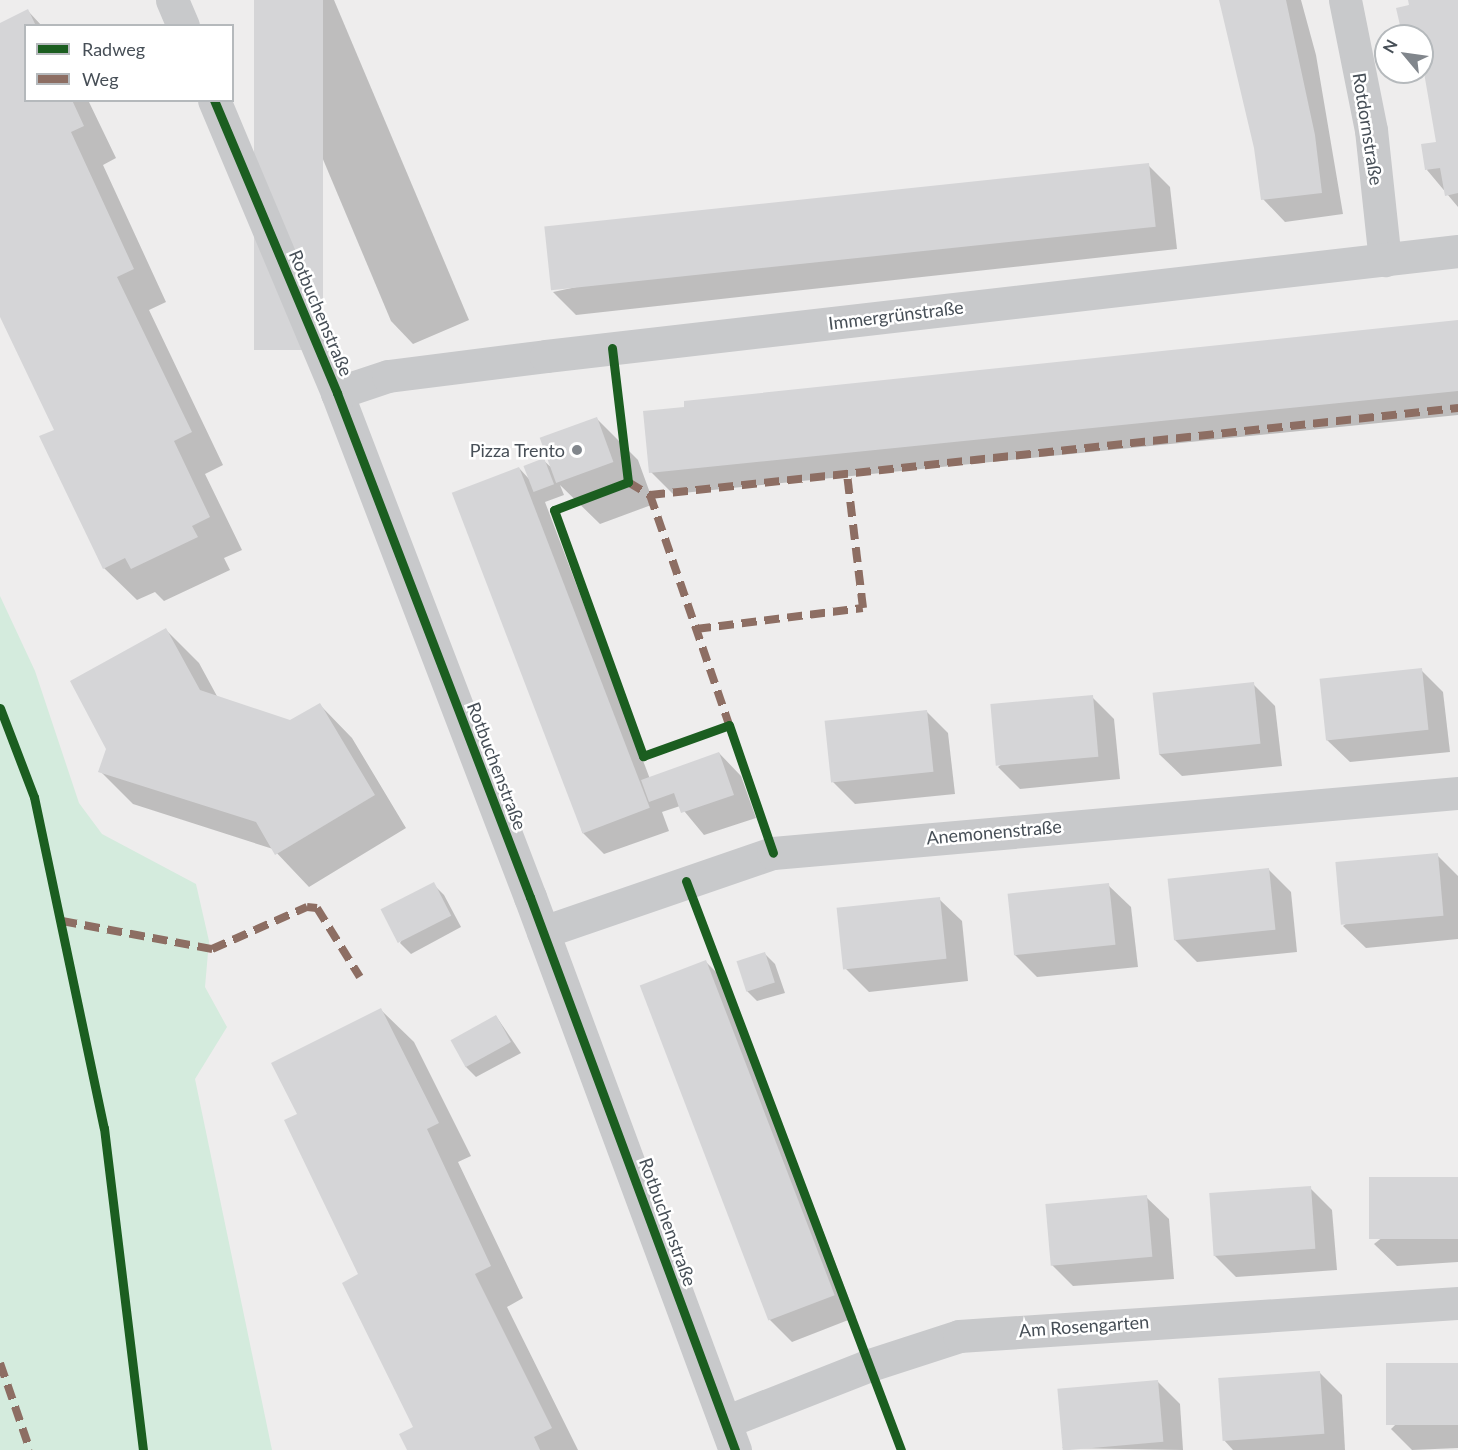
<!DOCTYPE html>
<html>
<head>
<meta charset="utf-8">
<style>
	body { margin:0 }
	#map { position:relative; width:1458px; height:1450px; overflow:hidden; background:#eeeded; font-family:Lato,sans-serif }
	div>[style] { position:absolute }
	[style*='--x'] { left:calc(var(--x)*1px); top:calc(var(--y)*1px); width:calc(var(--w)*1px); rotate:calc(var(--a)*1deg) }
	.green>* { inset:0; background:#d4ebdd }
	.shadow>* { inset:0; background:#0003 }
	.building>* { inset:0; background:#d5d5d7; transform-origin:0 0 }
	.street>* { height:33px; margin:-16.5px; padding:0 16.5px; transform-origin:16.5px; border-radius:16.5px; background:#c8c9cb }
	.quiet>* { height:8px; margin-top:-4px; transform-origin:0; background:repeating-linear-gradient(90deg,#8d6e63 0 15px,transparent 0 23px) }
	.cycleway>* { height:9px; margin:-4.5px; padding:0 4.5px; transform-origin:4.5px; border-radius:4.5px; background:#1b5e20 }
	.dots>* { width:16px; height:16px; translate:-50% -50%; box-sizing:border-box; border:3px solid #fff; border-radius:50% }
	span { translate:-50% -50%; white-space:nowrap; text-align:center; line-height:1.15; -webkit-text-stroke:5px #fff; paint-order:stroke }
	.street-label { font-size:18px; color:#474f57 }
	.poi-label { font-size:18px; color:#474f57 }
	.right { translate:-100% -50%; text-align:right }
	.legend { position:absolute; left:24px; top:24px; width:210px; height:78px; box-sizing:border-box; background:#fff; border:2px solid #b5b9bc; margin:0; padding:8px 10px; list-style:none; font-size:18px; color:#474f57 }
	.legend li { display:flex; align-items:center; gap:12px; height:30px }
	.legend b { width:30px; border:2px solid #b5b9bc }
	.north { position:absolute; left:1374px; top:24px; width:60px; height:60px; box-sizing:border-box; background:#fff; border:2px solid #b5b9bc; border-radius:50%; rotate:299deg; font-size:16px; font-weight:700; line-height:24px; text-align:center; color:#474f57 }
	.north::after { content:''; display:block; margin:auto; width:21px; height:27px; background:#81868c; clip-path:polygon(50% 0,100% 100%,50% 72%,0 100%) }
</style>
</head>
<body>
<div id="map">
	<div class="green">
		<div style="clip-path:polygon(0 596px,35px 671px,79px 803px,102px 834px,196px 884px,209px 941px,205px 987px,227px 1027px,195px 1079px,272px 1450px,0 1450px)"></div>
	</div>
	<div class="shadow">
		<div style="clip-path:polygon(256px 0,334px 0,469px 320px,413px 344px,391px 321px)"></div>
		<div style="clip-path:polygon(1220px 0,1301px 0,1316px 55px,1343px 214px,1285px 222px,1263px 199px,1256px 147px)"></div>
		<div style="clip-path:polygon(1410px 0,1458px 0,1458px 207px,1427px 170px,1438px 143px,1422px 36px,1403px 33px)"></div>
		<div style="clip-path:polygon(28px 11px,42px 26px,26px 26px,26px 100px,88px 100px,116px 158px,103px 165px,166px 302px,149px 310px,223px 465px,205px 474px,242px 550px,224px 558px,230px 570px,164px 601px,155px 592px,137px 600px,104px 568px,56px 430px,0 314px,0 24px)"></div>
		<div style="clip-path:polygon(1148px 165px,1170px 187px,1177px 249px,576px 315px,553px 292px)"></div>
		<div style="clip-path:polygon(1458px 322px,1458px 415px,673px 494px,651px 472px)"></div>
		<div style="clip-path:polygon(597px 419px,638px 460px,654px 504px,600px 524px,560px 485px,564px 495px,545px 502px,650px 779px,719px 753px,741px 776px,756px 818px,704px 835px,680px 806px,662px 812px,669px 831px,604px 854px,582px 832px,519px 468px,529px 479px,543px 460px,553px 469px)"></div>
		<div style="clip-path:polygon(166px 630px,199px 663px,218px 698px,290px 722px,320px 705px,352px 738px,406px 828px,309px 887px,273px 849px,133px 804px,100px 771px)"></div>
		<div style="clip-path:polygon(1421px 670px,1443px 692px,1450px 752px,1350px 762px,1327px 740px)"></div>
		<div style="clip-path:polygon(1253px 684px,1275px 706px,1282px 766px,1182px 776px,1159px 754px)"></div>
		<div style="clip-path:polygon(1092px 697px,1114px 719px,1120px 779px,1020px 789px,998px 767px)"></div>
		<div style="clip-path:polygon(926px 711px,948px 733px,955px 794px,855px 804px,833px 782px)"></div>
		<div style="clip-path:polygon(1437px 855px,1458px 876px,1458px 939px,1366px 948px,1343px 926px)"></div>
		<div style="clip-path:polygon(1269px 870px,1291px 892px,1297px 952px,1197px 962px,1175px 940px)"></div>
		<div style="clip-path:polygon(433px 884px,444px 895px,461px 927px,411px 954px,400px 943px)"></div>
		<div style="clip-path:polygon(1108px 885px,1131px 907px,1138px 967px,1037px 977px,1015px 955px)"></div>
		<div style="clip-path:polygon(939px 899px,962px 921px,968px 981px,869px 992px,846px 969px)"></div>
		<div style="clip-path:polygon(764px 953px,775px 964px,785px 993px,757px 1001px,746px 990px)"></div>
		<div style="clip-path:polygon(706px 962px,728px 984px,856px 1317px,792px 1342px,770px 1320px)"></div>
		<div style="clip-path:polygon(381px 1010px,414px 1042px,471px 1156px,458px 1162px,523px 1298px,507px 1307px,578px 1450px,409px 1450px,416px 1428px,299px 1114px)"></div>
		<div style="clip-path:polygon(496px 1016px,521px 1053px,476px 1077px,465px 1066px)"></div>
		<div style="clip-path:polygon(1458px 1178px,1458px 1262px,1397px 1266px,1374px 1244px)"></div>
		<div style="clip-path:polygon(1310px 1188px,1332px 1210px,1337px 1270px,1236px 1277px,1214px 1255px)"></div>
		<div style="clip-path:polygon(1146px 1197px,1169px 1219px,1174px 1279px,1073px 1286px,1051px 1264px)"></div>
		<div style="clip-path:polygon(1458px 1364px,1458px 1448px,1412px 1450px,1391px 1429px)"></div>
		<div style="clip-path:polygon(1320px 1373px,1342px 1395px,1345px 1450px,1233px 1450px,1223px 1439px)"></div>
		<div style="clip-path:polygon(1158px 1382px,1180px 1404px,1183px 1450px,1062px 1448px)"></div>
	</div>
	<div class="building">
		<div style="left:254px;top:0;width:69px;height:350px"></div>
		<div style="clip-path:polygon(1219px 0,1286px 0,1315px 135px,1322px 193px,1261px 200px,1254px 148px)"></div>
		<div style="clip-path:polygon(1408px 0,1458px 0,1458px 193px,1445px 196px,1440px 168px,1425px 170px,1421px 144px,1436px 142px,1422px 61px,1422px 36px,1417px 36px,1415px 30px,1402px 34px,1396px 8px,1409px 5px)"></div>
		<div style="clip-path:polygon(28px 9px,36px 26px,26px 26px,26px 100px,72px 100px,84px 126px,71px 132px,134px 269px,117px 277px,192px 432px,174px 441px,210px 517px,192px 526px,198px 537px,131px 569px,125px 558px,103px 569px,39px 436px,54px 430px,0 317px,0 23px)"></div>
		<div style="left:1149px;top:163px;width:64px;height:608px;rotate:84deg"></div>
		<div style="clip-path:polygon(1458px 320px,1458px 391px,649px 473px,643px 411px,684px 407px,684px 401px)"></div>
		<div style="left:597px;top:417px;width:48px;height:61px;rotate:70deg"></div>
		<div style="left:544px;top:458px;width:28px;height:22px;rotate:69deg"></div>
		<div style="left:519px;top:467px;width:365px;height:72px;rotate:69deg"></div>
		<div style="clip-path:polygon(166px 628px,200px 690px,290px 720px,320px 703px,375px 795px,275px 855px,256px 822px,98px 772px,106px 749px,70px 681px)"></div>
		<div style="left:1422px;top:668px;width:62px;height:103px;rotate:84deg"></div>
		<div style="left:1254px;top:682px;width:62px;height:102px;rotate:84deg"></div>
		<div style="left:1093px;top:695px;width:62px;height:103px;rotate:85deg"></div>
		<div style="left:927px;top:710px;width:62px;height:103px;rotate:84deg"></div>
		<div style="clip-path:polygon(719px 752px,734px 795px,681px 813px,674px 793px,649px 802px,641px 780px)"></div>
		<div style="left:1438px;top:853px;width:63px;height:103px;rotate:85deg"></div>
		<div style="left:1269px;top:868px;width:62px;height:102px;rotate:84deg"></div>
		<div style="left:434px;top:882px;width:38px;height:60px;rotate:63deg"></div>
		<div style="left:1109px;top:883px;width:62px;height:102px;rotate:84deg"></div>
		<div style="left:940px;top:897px;width:62px;height:104px;rotate:84deg"></div>
		<div style="left:765px;top:952px;width:32px;height:30px;rotate:72deg"></div>
		<div style="left:706px;top:960px;width:359px;height:71px;rotate:69deg"></div>
		<div style="clip-path:polygon(381px 1008px,439px 1123px,427px 1129px,491px 1266px,475px 1274px,552px 1428px,534px 1437px,540px 1450px,407px 1450px,399px 1434px,413px 1427px,342px 1283px,358px 1274px,284px 1120px,297px 1114px,271px 1063px)"></div>
		<div style="left:496px;top:1015px;width:31px;height:52px;rotate:61deg"></div>
		<div style="left:1458px;top:1177px;width:62px;height:89px;rotate:90deg"></div>
		<div style="left:1311px;top:1186px;width:63px;height:102px;rotate:86deg"></div>
		<div style="left:1147px;top:1195px;width:62px;height:102px;rotate:85deg"></div>
		<div style="left:1458px;top:1363px;width:62px;height:72px;rotate:90deg"></div>
		<div style="left:1320px;top:1371px;width:63px;height:102px;rotate:86deg"></div>
		<div style="left:1158px;top:1380px;width:62px;height:101px;rotate:85deg"></div>
	</div>
	<div class="street">
		<div style="--x:172;--y:0;--w:28;--a:67"></div>
		<div style="--x:1345;--y:0;--w:133;--a:78.7"></div>
		<div style="--x:1371;--y:130;--w:131;--a:83.9"></div>
		<div style="--x:214;--y:100;--w:318;--a:67.2"></div>
		<div style="--x:337;--y:393;--w:540;--a:69.05"></div>
		<div style="--x:530;--y:897;--w:590;--a:69.66"></div>
		<div style="--x:337;--y:393;--w:54;--a:-18.4"></div>
		<div style="--x:388;--y:376;--w:159;--a:-7.2"></div>
		<div style="--x:546;--y:356;--w:918;--a:-6.57"></div>
		<div style="--x:543;--y:932;--w:243;--a:-19"></div>
		<div style="--x:773;--y:853;--w:688;--a:-5.01"></div>
		<div style="--x:725;--y:1422;--w:156;--a:-21.5"></div>
		<div style="--x:870;--y:1365;--w:94;--a:-18"></div>
		<div style="--x:959;--y:1336;--w:500;--a:-3.78"></div>
	</div>
	<div class="quiet">
		<div style="--x:628;--y:482;--w:26;--a:31"></div>
		<div style="--x:650;--y:495;--w:813;--a:-6.15"></div>
		<div style="--x:650;--y:495;--w:243;--a:71"></div>
		<div style="--x:696;--y:629;--w:168;--a:-7.2"></div>
		<div style="--x:863;--y:608;--w:135;--a:-96.8"></div>
		<div style="--x:62;--y:921;--w:153;--a:10.6"></div>
		<div style="--x:212;--y:949;--w:104;--a:-23.9"></div>
		<div style="--x:307;--y:907;--w:10;--a:6"></div>
		<div style="--x:317;--y:908;--w:81;--a:58.1"></div>
		<div style="--x:0;--y:1363;--w:92;--a:71"></div>
	</div>
	<div class="cycleway">
		<div style="--x:214;--y:100;--w:318;--a:67.2"></div>
		<div style="--x:337;--y:393;--w:540;--a:69.05"></div>
		<div style="--x:530;--y:897;--w:590;--a:69.66"></div>
		<div style="--x:612;--y:348;--w:135;--a:83.2"></div>
		<div style="--x:628;--y:482;--w:79;--a:159.3"></div>
		<div style="--x:554;--y:510;--w:262;--a:70.1"></div>
		<div style="--x:643;--y:756;--w:91;--a:-19.8"></div>
		<div style="--x:729;--y:725;--w:135;--a:71"></div>
		<div style="--x:0;--y:708;--w:95;--a:69.1"></div>
		<div style="--x:34;--y:797;--w:338;--a:78.1"></div>
		<div style="--x:104;--y:1128;--w:324;--a:83.1"></div>
		<div style="--x:686;--y:881;--w:608;--a:69.3"></div>
	</div>
	<div class="dots">
		<div style="left:577px;top:450px;background:#81868c"></div>
	</div>
	<div class="street-label">
		<span style="left:1368px;top:129px;rotate:81deg">Rotdornstraße</span>
		<span style="left:321px;top:313px;rotate:67deg">Rotbuchenstraße</span>
		<span style="left:896px;top:315px;rotate:-7deg">Immergrünstraße</span>
		<span style="left:497px;top:766px;rotate:69deg">Rotbuchenstraße</span>
		<span style="left:994px;top:832px;rotate:-5deg">Anemonenstraße</span>
		<span style="left:668px;top:1222px;rotate:70deg">Rotbuchenstraße</span>
		<span style="left:1084px;top:1326px;rotate:-4deg">Am Rosengarten</span>
	</div>
	<div class="poi-label">
		<span class="right" style="left:565px;top:450px">Pizza Trento</span>
	</div>
	<ul class="legend">
	<li><b style="height:8px;background:#1b5e20"></b>Radweg</li>
	<li><b style="height:8px;background:#8d6e63"></b>Weg</li>
	</ul>
	<div class="north">N</div>
</div>
</body>
</html>
